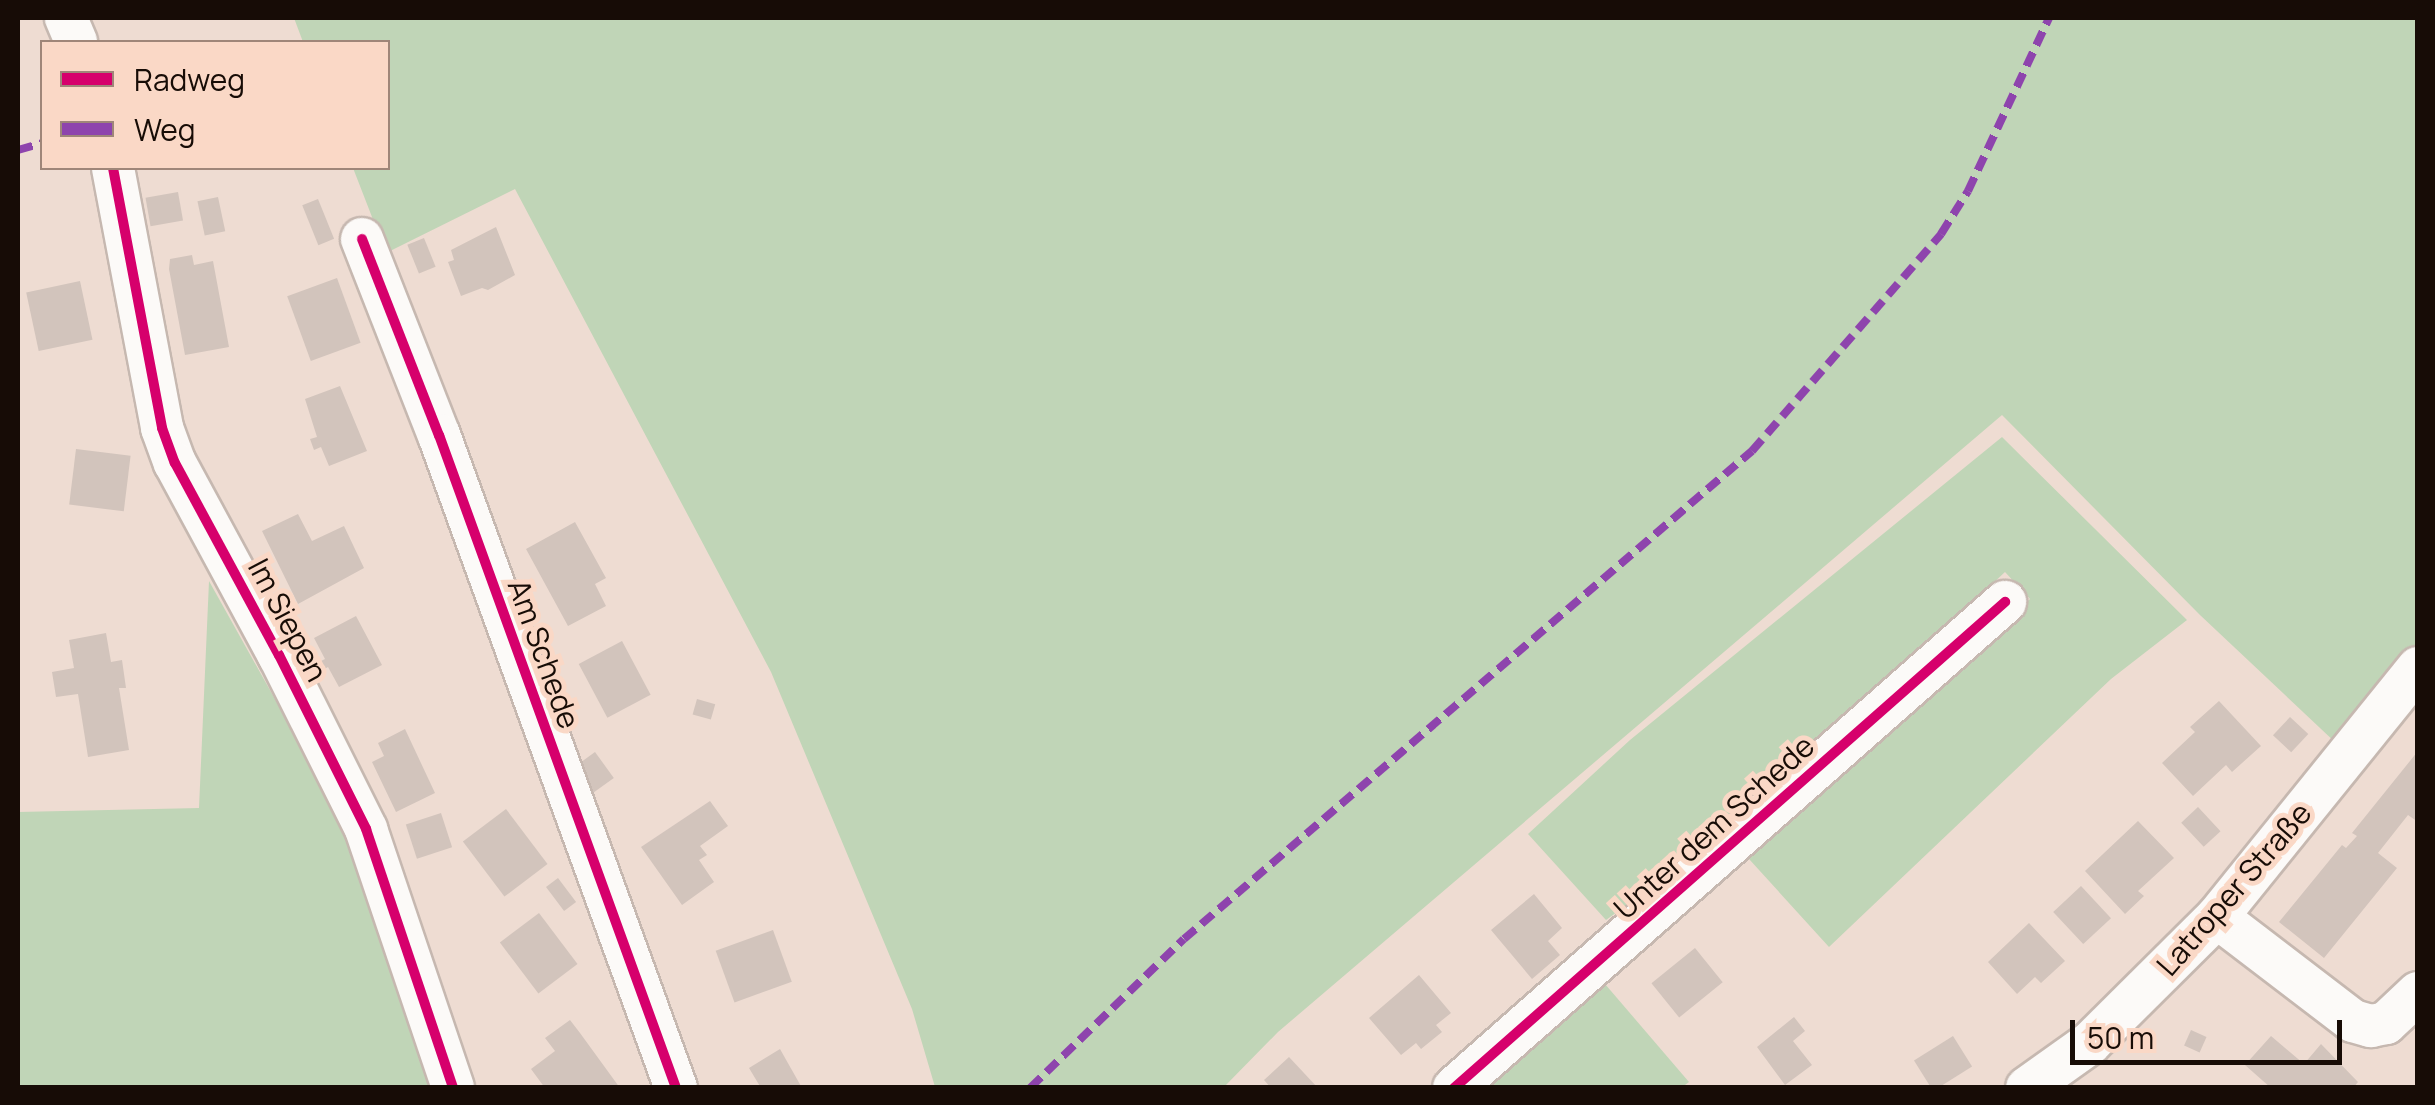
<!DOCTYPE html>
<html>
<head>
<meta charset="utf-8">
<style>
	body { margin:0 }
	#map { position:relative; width:2435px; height:1105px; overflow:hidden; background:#eedcd2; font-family:Manrope,sans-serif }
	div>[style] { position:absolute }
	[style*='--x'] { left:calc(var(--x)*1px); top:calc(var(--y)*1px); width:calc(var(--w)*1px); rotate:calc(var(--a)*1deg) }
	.green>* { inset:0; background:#c0d5b7 }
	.building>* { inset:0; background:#d2c4bc; transform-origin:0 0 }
	.roads { filter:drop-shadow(2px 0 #c6b8b0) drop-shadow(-2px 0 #c6b8b0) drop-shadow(0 2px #c6b8b0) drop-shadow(0 -2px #c6b8b0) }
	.minor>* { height:42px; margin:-21px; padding:0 21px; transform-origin:21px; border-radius:21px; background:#fcfaf8 }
	.quiet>* { height:8px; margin-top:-4px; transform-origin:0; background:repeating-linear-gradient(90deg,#8e44ad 0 15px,transparent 0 23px) }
	.cycleway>* { height:10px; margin:-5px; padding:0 5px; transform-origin:5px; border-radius:5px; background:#d6006c }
	span { translate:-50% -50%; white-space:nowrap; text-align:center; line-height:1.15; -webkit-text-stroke:10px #fad8c6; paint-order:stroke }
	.street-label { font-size:30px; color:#170c06 }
	.frame { position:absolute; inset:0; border:20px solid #170c06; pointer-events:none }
	.legend { position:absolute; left:40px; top:40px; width:350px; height:130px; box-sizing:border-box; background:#fad8c6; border:2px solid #9f8679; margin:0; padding:12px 18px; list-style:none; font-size:30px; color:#170c06 }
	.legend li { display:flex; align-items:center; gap:20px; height:50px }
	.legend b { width:50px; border:2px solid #9f8679 }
	.scale { position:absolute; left:2070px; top:1020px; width:272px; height:45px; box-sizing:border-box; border:5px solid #170c06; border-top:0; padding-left:12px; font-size:30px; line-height:35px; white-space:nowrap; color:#170c06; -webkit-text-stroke:8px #fad8c6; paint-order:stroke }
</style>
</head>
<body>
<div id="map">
	<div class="green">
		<div style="clip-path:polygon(294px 18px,2417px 18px,2417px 649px,2337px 744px,2200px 615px,2002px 415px,1278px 1032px,1224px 1087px,935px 1087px,912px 1009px,771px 672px,515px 189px,386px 253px,353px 168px,388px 168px,388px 42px,303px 42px)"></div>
		<div style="clip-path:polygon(2002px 437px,2187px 620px,2111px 679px,1829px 947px,1749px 859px,2030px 599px,2005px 572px,1727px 832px,1606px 920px,1528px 834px,1630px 740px)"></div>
		<div style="clip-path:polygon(209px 581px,371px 871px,437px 1087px,18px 1087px,18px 812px,199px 808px)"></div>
		<div style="clip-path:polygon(1605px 984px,1689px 1082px,1681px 1088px,1489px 1087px)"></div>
	</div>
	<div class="building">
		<div style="left:178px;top:192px;width:29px;height:33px;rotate:80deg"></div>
		<div style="left:218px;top:197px;width:35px;height:21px;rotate:78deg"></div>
		<div style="left:318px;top:199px;width:43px;height:17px;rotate:68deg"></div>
		<div style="clip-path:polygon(496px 227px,515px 275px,488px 290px,482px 288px,461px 296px,448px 262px,454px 260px,451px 250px)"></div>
		<div style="left:424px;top:238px;width:31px;height:18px;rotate:68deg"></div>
		<div style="clip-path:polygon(192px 255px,194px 265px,213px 261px,229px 347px,185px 355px,169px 269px,170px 259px)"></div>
		<div style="left:337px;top:278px;width:69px;height:53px;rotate:70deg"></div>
		<div style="left:80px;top:281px;width:60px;height:55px;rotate:78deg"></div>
		<div style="clip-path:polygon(340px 386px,367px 451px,329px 466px,321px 447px,314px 450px,310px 439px,317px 437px,305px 399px)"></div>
		<div style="left:76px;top:449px;width:55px;height:56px;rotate:7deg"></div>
		<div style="clip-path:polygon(298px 514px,312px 541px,344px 526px,364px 568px,298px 604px,262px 531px)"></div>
		<div style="clip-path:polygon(575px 522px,606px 578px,595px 584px,606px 606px,568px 626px,526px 549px)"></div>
		<div style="clip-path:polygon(356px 616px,382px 665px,339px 687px,328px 667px,321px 671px,317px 663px,325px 659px,314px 638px)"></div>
		<div style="clip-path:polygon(106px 633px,111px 662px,122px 660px,126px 688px,119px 688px,129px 750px,88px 757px,78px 694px,56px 697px,52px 672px,74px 668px,69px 640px)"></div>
		<div style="left:622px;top:641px;width:61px;height:49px;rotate:62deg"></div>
		<div style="left:697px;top:699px;width:19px;height:16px;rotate:16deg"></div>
		<div style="clip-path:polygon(2219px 701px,2261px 746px,2232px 772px,2226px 765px,2193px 796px,2162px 763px,2195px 732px,2190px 727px)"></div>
		<div style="left:2290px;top:717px;width:25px;height:25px;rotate:43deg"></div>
		<div style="clip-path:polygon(405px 729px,435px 793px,396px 812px,372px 762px,384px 756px,378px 743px)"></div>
		<div style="clip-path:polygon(2418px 751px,2418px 822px,2408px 815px,2378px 853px,2397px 868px,2324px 958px,2279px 922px,2342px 845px,2346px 848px,2357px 836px,2352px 833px)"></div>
		<div style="left:595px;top:752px;width:32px;height:28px;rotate:54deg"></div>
		<div style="clip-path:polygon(710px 801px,728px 826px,700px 846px,707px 855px,699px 860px,714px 882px,682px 905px,641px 847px)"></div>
		<div style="left:2198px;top:807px;width:33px;height:23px;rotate:47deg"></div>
		<div style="left:506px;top:809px;width:69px;height:54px;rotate:53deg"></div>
		<div style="left:441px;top:813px;width:36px;height:37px;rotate:72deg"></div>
		<div style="clip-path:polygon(2138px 821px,2174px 858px,2138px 891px,2144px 896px,2125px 914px,2085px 871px)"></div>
		<div style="left:558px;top:878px;width:30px;height:15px;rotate:53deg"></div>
		<div style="left:2081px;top:886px;width:44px;height:38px;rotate:47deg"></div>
		<div style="clip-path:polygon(1534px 894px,1562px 928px,1548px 941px,1560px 955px,1532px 979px,1491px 930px)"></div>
		<div style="left:539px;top:913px;width:64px;height:49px;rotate:53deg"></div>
		<div style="clip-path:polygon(2029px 923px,2065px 961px,2041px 983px,2035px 977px,2017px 994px,1988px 962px)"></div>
		<div style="left:773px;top:930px;width:55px;height:61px;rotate:70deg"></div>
		<div style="left:1695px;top:948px;width:44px;height:56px;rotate:51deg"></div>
		<div style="clip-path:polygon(1419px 975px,1451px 1013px,1436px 1025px,1442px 1032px,1421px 1049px,1416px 1043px,1401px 1055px,1369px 1018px)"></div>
		<div style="clip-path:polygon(1794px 1017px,1805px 1031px,1793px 1041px,1812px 1065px,1785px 1085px,1757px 1047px)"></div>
		<div style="clip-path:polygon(570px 1020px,580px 1033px,620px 1088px,545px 1088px,531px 1069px,555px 1051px,545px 1038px)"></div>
		<div style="left:2191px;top:1030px;width:17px;height:17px;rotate:24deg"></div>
		<div style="left:1953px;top:1036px;width:36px;height:46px;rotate:58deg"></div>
		<div style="clip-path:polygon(2271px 1036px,2304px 1064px,2321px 1044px,2358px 1082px,2353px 1088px,2271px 1088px,2245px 1065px)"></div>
		<div style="clip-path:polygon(780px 1049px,802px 1088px,761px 1088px,749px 1068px)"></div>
		<div style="clip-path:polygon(1289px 1057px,1318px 1088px,1271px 1088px,1264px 1080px)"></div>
	</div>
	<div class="roads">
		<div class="minor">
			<div style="--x:66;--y:18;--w:26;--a:67"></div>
			<div style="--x:113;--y:168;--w:265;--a:79.3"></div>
			<div style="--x:162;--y:428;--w:37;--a:70"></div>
			<div style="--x:175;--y:463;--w:218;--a:61.6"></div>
			<div style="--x:279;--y:655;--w:195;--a:63.4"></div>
			<div style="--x:366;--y:829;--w:273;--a:71.4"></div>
			<div style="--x:362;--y:239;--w:211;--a:68.6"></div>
			<div style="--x:439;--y:435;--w:695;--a:70.05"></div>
			<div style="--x:2217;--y:917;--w:171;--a:37.4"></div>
			<div style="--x:2353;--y:1021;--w:19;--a:16"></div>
			<div style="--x:2371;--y:1026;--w:15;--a:-11"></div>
			<div style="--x:2386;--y:1023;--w:44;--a:-43.2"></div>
			<div style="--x:1454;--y:1088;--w:735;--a:-41.41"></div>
			<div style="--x:2027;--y:1088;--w:77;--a:-35.5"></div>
			<div style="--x:2090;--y:1043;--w:179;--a:-44.8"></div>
			<div style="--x:2217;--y:917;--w:320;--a:-51.1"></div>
		</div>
	</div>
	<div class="quiet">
		<div style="--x:18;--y:150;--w:25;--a:-16"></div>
		<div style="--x:1030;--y:1088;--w:214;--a:-44.1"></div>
		<div style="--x:1184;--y:939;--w:749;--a:-40.67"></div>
		<div style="--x:1752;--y:451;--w:288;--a:-48.9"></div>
		<div style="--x:1941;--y:234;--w:51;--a:-57.9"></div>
		<div style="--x:1968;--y:191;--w:191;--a:-64.9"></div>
	</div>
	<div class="cycleway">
		<div style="--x:113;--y:168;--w:265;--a:79.3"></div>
		<div style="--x:162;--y:428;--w:37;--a:70"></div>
		<div style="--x:175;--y:463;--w:218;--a:61.6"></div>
		<div style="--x:279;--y:655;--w:195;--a:63.4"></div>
		<div style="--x:366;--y:829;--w:273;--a:71.4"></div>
		<div style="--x:362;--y:239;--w:211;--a:68.6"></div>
		<div style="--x:439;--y:435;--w:695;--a:70.05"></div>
		<div style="--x:1454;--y:1088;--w:735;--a:-41.41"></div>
	</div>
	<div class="street-label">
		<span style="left:288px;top:620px;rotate:62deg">Im Siepen</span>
		<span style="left:544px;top:654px;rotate:70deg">Am Schede</span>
		<span style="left:1714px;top:827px;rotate:-42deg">Unter dem Schede</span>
		<span style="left:2234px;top:889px;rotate:-49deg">Latroper Straße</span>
	</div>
	<div class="frame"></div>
	<ul class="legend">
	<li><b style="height:12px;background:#d6006c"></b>Radweg</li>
	<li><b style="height:12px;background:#8e44ad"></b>Weg</li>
	</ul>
	<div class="scale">50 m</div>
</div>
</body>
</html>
